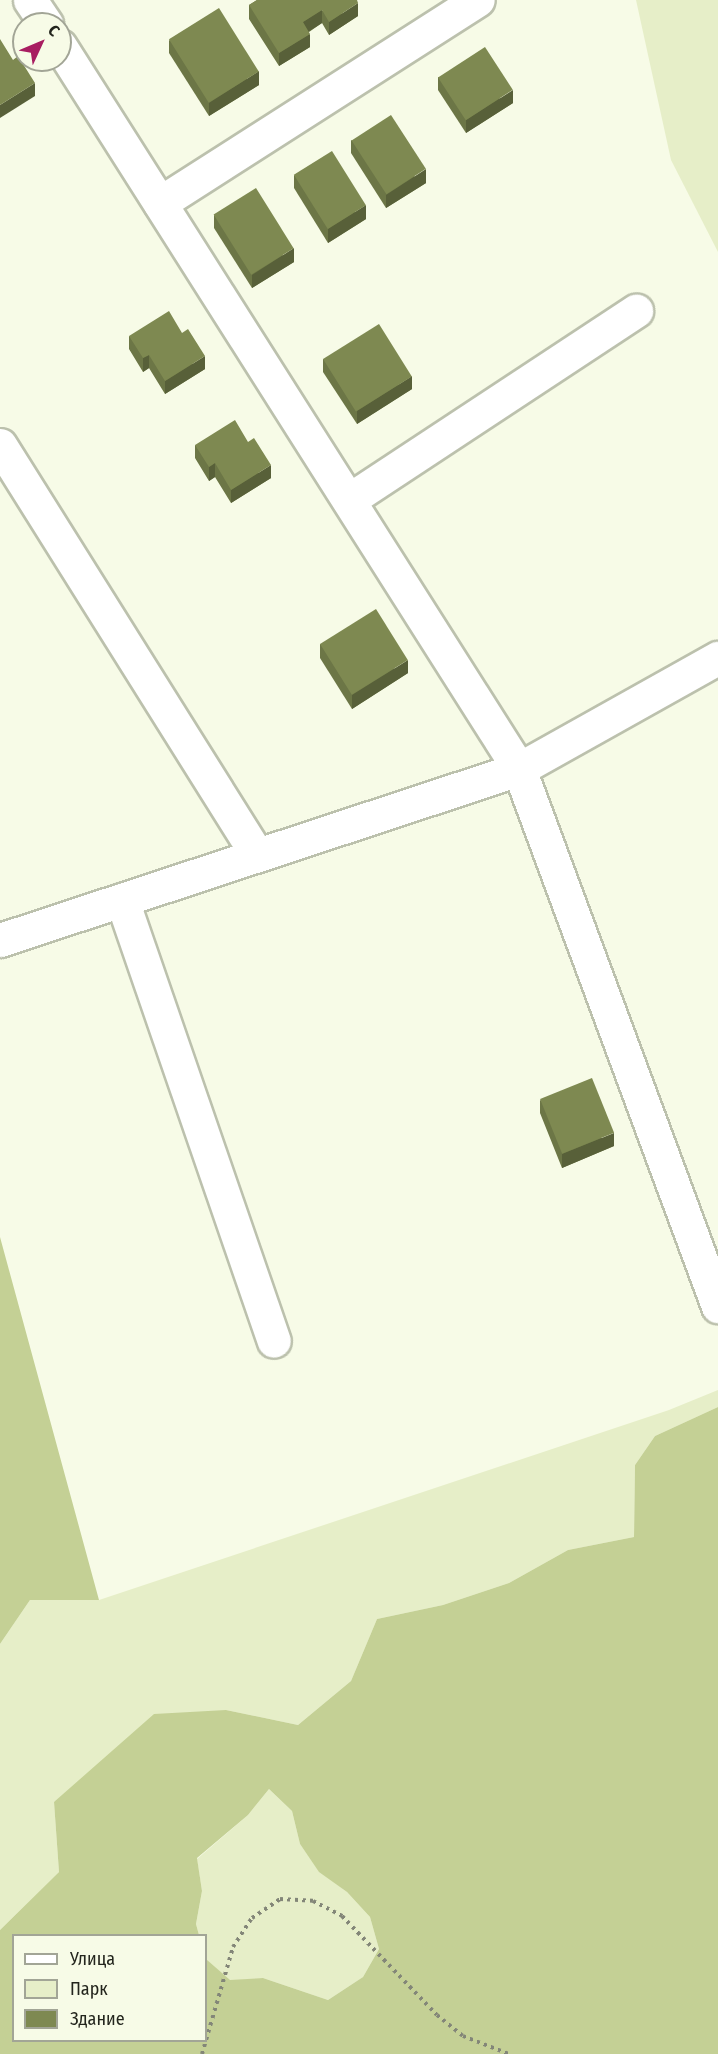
<!DOCTYPE html>
<html>
<head>
<meta charset="utf-8">
<style>
	body { margin:0 }
	#map { position:relative; width:718px; height:2054px; overflow:hidden; background:#f7fbe7; font-family:"Fira Sans Condensed",sans-serif }
	div>[style] { position:absolute }
	[style*='--x'] { left:calc(var(--x)*1px); top:calc(var(--y)*1px); width:calc(var(--w)*1px); rotate:calc(var(--a)*1deg) }
	.green>* { inset:0; background:#e6eec8 }
	.forest>* { inset:0; background:#c4d095 }
	.path>* { height:4px; margin-top:-2px; transform-origin:0; background:repeating-linear-gradient(90deg,#838678 0 3px,transparent 0 7.5px) }
	.roads { filter:drop-shadow(2px 0 #bcc1ad) drop-shadow(-2px 0 #bcc1ad) drop-shadow(0 2px #bcc1ad) drop-shadow(0 -2px #bcc1ad) }
	.minor>* { height:33px; margin:-16.5px; padding:0 16.5px; transform-origin:16.5px; border-radius:16.5px; background:#fff }
	.wall>* { inset:0; background:#6c7646 }
	.shaded-wall>* { inset:0; background:#586039 }
	.building>* { inset:0; background:#7e8951; transform-origin:0 0 }
	span { translate:-50% -50%; white-space:nowrap; text-align:center; line-height:1.15; -webkit-text-stroke:4.5px #f7fbe7; paint-order:stroke }
	.legend { position:absolute; left:12px; top:1934px; width:195px; height:108px; box-sizing:border-box; background:#f7fbe7; border:2px solid #a2a596; margin:0; padding:8px 10px; list-style:none; font-size:18px; color:#23251d }
	.legend li { display:flex; align-items:center; gap:12px; height:30px }
	.legend b { width:30px; border:2px solid #a2a596 }
	.north { position:absolute; left:12px; top:12px; width:60px; height:60px; box-sizing:border-box; background:#f7fbe7; border:2px solid #a2a596; border-radius:50%; rotate:46deg; font-size:16px; font-weight:700; line-height:24px; text-align:center; color:#23251d }
	.north::after { content:''; display:block; margin:auto; width:21px; height:27px; background:#a81d61; clip-path:polygon(50% 0,100% 100%,50% 72%,0 100%) }
</style>
</head>
<body>
<div id="map">
	<div class="green">
		<div style="clip-path:polygon(636px 0,718px 0,718px 252px,671px 160px)"></div>
		<div style="clip-path:polygon(718px 1390px,718px 1407px,655px 1436px,635px 1465px,634px 1537px,568px 1550px,509px 1583px,443px 1605px,377px 1619px,351px 1681px,298px 1725px,226px 1710px,54px 1802px,59px 1872px,0 1930px,0 1644px,30px 1600px,99px 1600px,669px 1410px)"></div>
		<div style="clip-path:polygon(269px 1789px,292px 1811px,300px 1844px,319px 1871px,347px 1892px,370px 1917px,379px 1949px,363px 1977px,328px 2000px,263px 1978px,230px 1981px,206px 1959px,206px 1936px,199px 1935px,196px 1924px,202px 1891px,197px 1859px,248px 1815px)"></div>
	</div>
	<div class="forest">
		<div style="clip-path:polygon(0 1237px,99px 1600px,30px 1600px,0 1644px)"></div>
		<div style="clip-path:polygon(evenodd,718px 1407px,718px 2054px,0 2054px,0 1930px,59px 1872px,54px 1802px,154px 1714px,226px 1710px,298px 1725px,351px 1681px,377px 1619px,443px 1605px,509px 1583px,568px 1550px,634px 1537px,635px 1465px,655px 1436px,718px 1407px,269px 1789px,292px 1811px,300px 1844px,319px 1872px,347px 1892px,370px 1917px,379px 1949px,363px 1977px,328px 2000px,263px 1978px,230px 1980px,206px 1959px,206px 2040px,14px 2040px,14px 1936px,199px 1935px,196px 1924px,202px 1891px,197px 1858px,248px 1815px,269px 1789px)"></div>
	</div>
	<div class="path">
		<div style="--x:202;--y:2054;--w:111;--a:-73.8"></div>
		<div style="--x:233;--y:1947;--w:35;--a:-57"></div>
		<div style="--x:252;--y:1918;--w:34;--a:-34"></div>
		<div style="--x:280;--y:1899;--w:33;--a:3"></div>
		<div style="--x:313;--y:1901;--w:33;--a:27"></div>
		<div style="--x:342;--y:1916;--w:137;--a:46.2"></div>
		<div style="--x:437;--y:2015;--w:33;--a:39"></div>
		<div style="--x:463;--y:2036;--w:49;--a:21.4"></div>
	</div>
	<div class="roads">
		<div class="minor">
			<div style="--x:30;--y:0;--w:29;--a:56"></div>
			<div style="--x:60;--y:46;--w:856;--a:57.59"></div>
			<div style="--x:519;--y:769;--w:573;--a:69.67"></div>
			<div style="--x:160;--y:203;--w:377;--a:-32.6"></div>
			<div style="--x:0;--y:445;--w:484;--a:57.9"></div>
			<div style="--x:349;--y:500;--w:344;--a:-33.4"></div>
			<div style="--x:122;--y:900;--w:466;--a:71"></div>
			<div style="--x:0;--y:940;--w:546;--a:-18.24"></div>
			<div style="--x:519;--y:769;--w:228;--a:-29.2"></div>
		</div>
	</div>
	<div class="wall">
		<div style="clip-path:polygon(257px 0,358px 16px,329px 35px,322px 23px,309px 32px,310px 47px,279px 66px,249px 19px,249px 5px)"></div>
		<div style="clip-path:polygon(169px 40px,259px 85px,209px 116px,169px 53px)"></div>
		<div style="clip-path:polygon(438px 77px,513px 103px,466px 133px,438px 90px)"></div>
		<div style="clip-path:polygon(351px 140px,426px 183px,386px 208px,351px 153px)"></div>
		<div style="clip-path:polygon(294px 175px,366px 219px,328px 243px,294px 188px)"></div>
		<div style="clip-path:polygon(214px 215px,294px 262px,252px 288px,214px 228px)"></div>
		<div style="clip-path:polygon(129px 336px,205px 369px,165px 394px,149px 368px,143px 372px,129px 349px)"></div>
		<div style="clip-path:polygon(323px 359px,412px 389px,357px 424px,323px 372px)"></div>
		<div style="clip-path:polygon(195px 445px,271px 478px,231px 503px,215px 477px,209px 481px,195px 458px)"></div>
		<div style="clip-path:polygon(320px 644px,408px 673px,352px 709px,320px 658px)"></div>
		<div style="clip-path:polygon(540px 1100px,614px 1146px,562px 1168px,540px 1113px)"></div>
	</div>
	<div class="shaded-wall">
		<div style="clip-path:polygon(358px 3px,358px 16px,329px 35px,329px 22px)"></div>
		<div style="clip-path:polygon(322px 10px,322px 23px,303px 35px,303px 22px)"></div>
		<div style="clip-path:polygon(310px 34px,310px 47px,279px 66px,279px 53px)"></div>
		<div style="clip-path:polygon(259px 71px,259px 85px,209px 116px,209px 103px)"></div>
		<div style="clip-path:polygon(35px 83px,35px 96px,0 118px,0 105px)"></div>
		<div style="clip-path:polygon(513px 90px,513px 103px,466px 133px,466px 120px)"></div>
		<div style="clip-path:polygon(426px 169px,426px 183px,386px 208px,386px 195px)"></div>
		<div style="clip-path:polygon(366px 205px,366px 219px,328px 243px,328px 229px)"></div>
		<div style="clip-path:polygon(294px 248px,294px 262px,252px 288px,252px 275px)"></div>
		<div style="clip-path:polygon(149px 355px,149px 368px,143px 372px,143px 358px)"></div>
		<div style="clip-path:polygon(205px 356px,205px 369px,165px 394px,165px 381px)"></div>
		<div style="clip-path:polygon(412px 376px,412px 389px,357px 424px,357px 411px)"></div>
		<div style="clip-path:polygon(215px 463px,215px 477px,209px 481px,209px 467px)"></div>
		<div style="clip-path:polygon(271px 465px,271px 478px,231px 503px,231px 490px)"></div>
		<div style="clip-path:polygon(408px 660px,408px 673px,352px 709px,352px 695px)"></div>
		<div style="clip-path:polygon(614px 1133px,614px 1146px,562px 1168px,562px 1154px)"></div>
	</div>
	<div class="building">
		<div style="clip-path:polygon(257px 0,357px 0,358px 3px,329px 22px,322px 10px,303px 22px,310px 34px,279px 53px,249px 5px)"></div>
		<div style="left:219px;top:8px;width:75px;height:59px;rotate:58deg"></div>
		<div style="clip-path:polygon(0 39px,13px 60px,18px 56px,35px 83px,0 105px)"></div>
		<div style="left:485px;top:47px;width:51px;height:56px;rotate:57deg"></div>
		<div style="left:391px;top:115px;width:64px;height:47px;rotate:57deg"></div>
		<div style="left:332px;top:151px;width:64px;height:45px;rotate:58deg"></div>
		<div style="left:256px;top:188px;width:71px;height:50px;rotate:58deg"></div>
		<div style="clip-path:polygon(169px 311px,182px 333px,188px 329px,205px 356px,165px 381px,149px 355px,143px 358px,129px 336px)"></div>
		<div style="left:379px;top:324px;width:62px;height:66px;rotate:58deg"></div>
		<div style="clip-path:polygon(235px 420px,248px 442px,254px 438px,271px 465px,231px 490px,215px 463px,209px 467px,195px 445px)"></div>
		<div style="left:376px;top:609px;width:60px;height:66px;rotate:58deg"></div>
		<div style="left:592px;top:1078px;width:59px;height:56px;rotate:68deg"></div>
	</div>
	<ul class="legend">
	<li><b style="height:8px;background:#fff"></b>Улица</li>
	<li><b style="height:16px;background:#e6eec8"></b>Парк</li>
	<li><b style="height:16px;background:#7e8951"></b>Здание</li>
	</ul>
	<div class="north">С</div>
</div>
</body>
</html>
